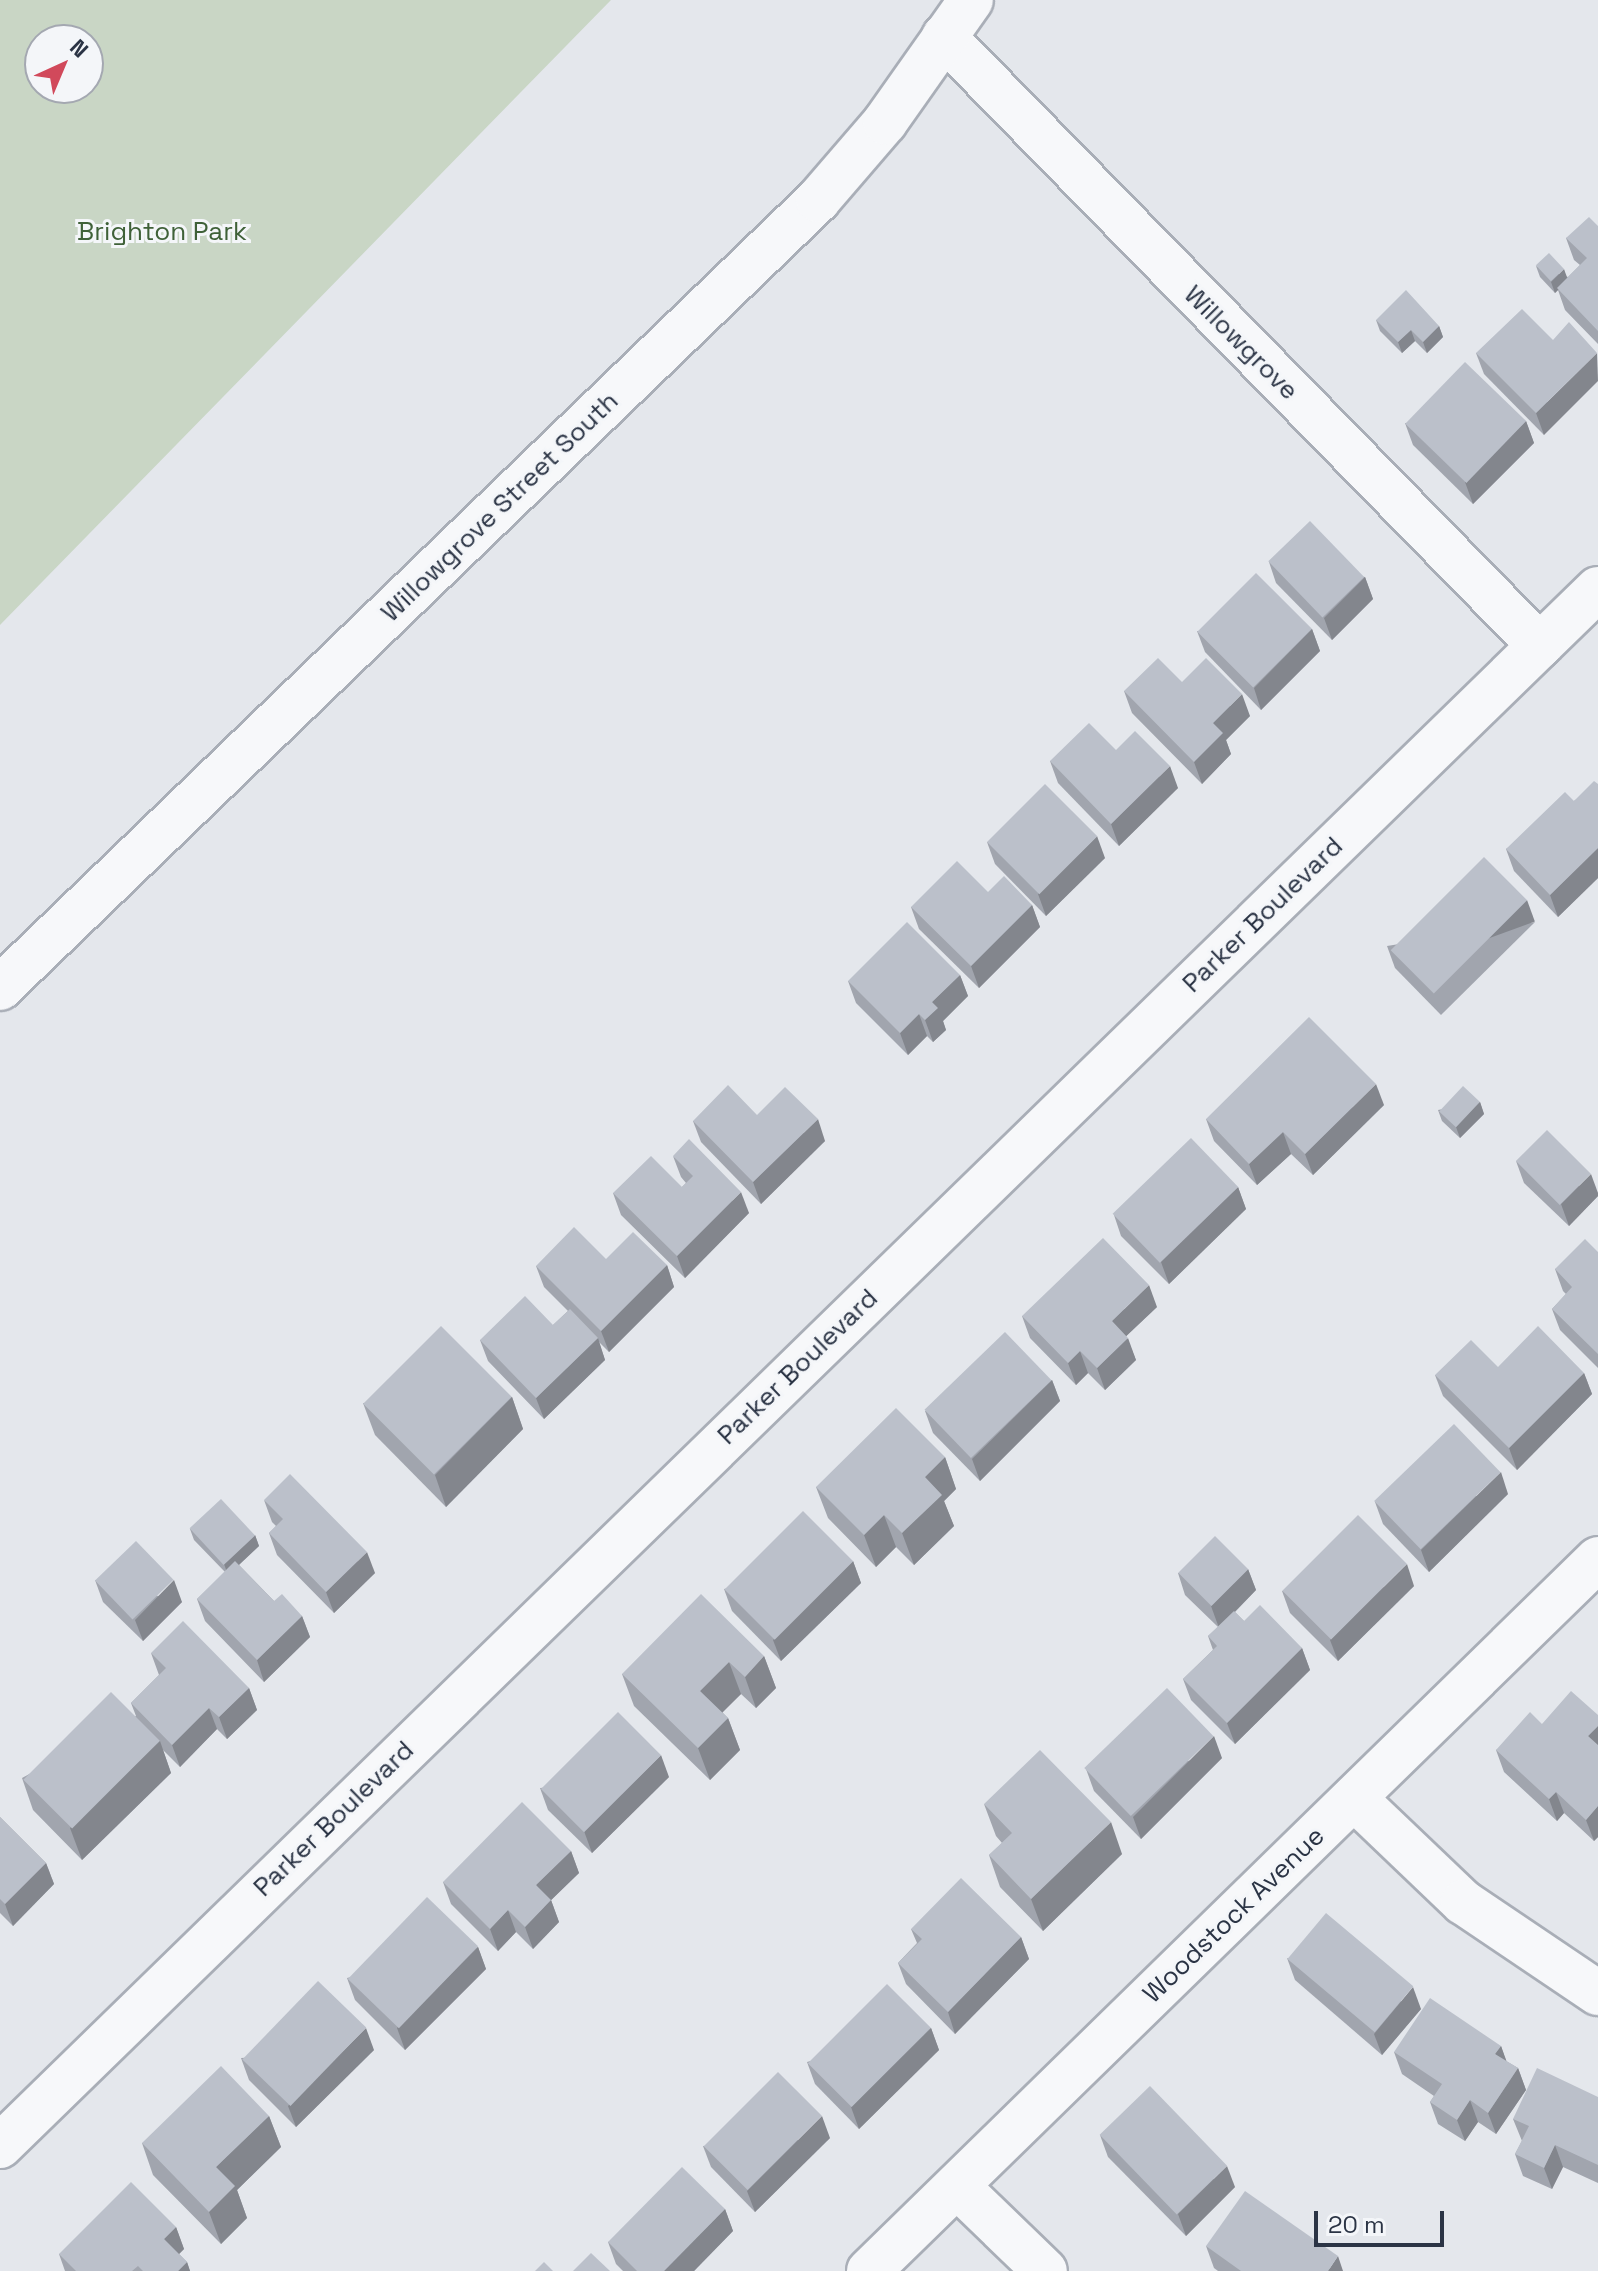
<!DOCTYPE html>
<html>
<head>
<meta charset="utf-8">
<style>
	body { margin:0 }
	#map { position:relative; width:1598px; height:2271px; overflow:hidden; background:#e4e7ec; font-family:"Space Grotesk",sans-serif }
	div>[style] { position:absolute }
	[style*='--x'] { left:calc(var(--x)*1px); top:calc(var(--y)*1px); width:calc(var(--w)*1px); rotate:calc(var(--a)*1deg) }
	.green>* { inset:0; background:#c9d6c5 }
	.roads { filter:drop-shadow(2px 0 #a9aeb7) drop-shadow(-2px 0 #a9aeb7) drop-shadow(0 2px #a9aeb7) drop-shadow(0 -2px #a9aeb7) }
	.minor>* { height:44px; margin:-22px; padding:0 22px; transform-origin:22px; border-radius:22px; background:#f7f8fa }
	.tertiary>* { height:44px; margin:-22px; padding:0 22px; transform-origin:22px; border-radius:22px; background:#f7f8fa }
	.wall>* { inset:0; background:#a1a5ae }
	.shaded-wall>* { inset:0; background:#83868d; transform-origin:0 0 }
	.building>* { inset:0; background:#bbc0ca; transform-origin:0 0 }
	span { translate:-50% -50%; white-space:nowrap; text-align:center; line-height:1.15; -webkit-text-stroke:6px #f4f6f9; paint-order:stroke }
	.park-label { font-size:26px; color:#3f6138 }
	.street-label { font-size:26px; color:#2b3445 }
	.north { position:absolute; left:24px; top:24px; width:80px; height:80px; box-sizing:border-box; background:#f4f6f9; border:2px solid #a4a8b1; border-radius:50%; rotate:44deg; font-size:22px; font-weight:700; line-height:32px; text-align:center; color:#2b3445 }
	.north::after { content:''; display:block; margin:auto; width:28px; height:36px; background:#d1495b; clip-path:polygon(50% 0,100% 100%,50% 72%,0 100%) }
	.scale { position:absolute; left:1314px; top:2211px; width:130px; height:36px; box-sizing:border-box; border:4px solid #2b3445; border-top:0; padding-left:10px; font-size:24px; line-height:28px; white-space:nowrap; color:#2b3445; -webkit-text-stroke:6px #f4f6f9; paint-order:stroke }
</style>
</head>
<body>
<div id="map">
	<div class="green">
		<div style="clip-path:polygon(evenodd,0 0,611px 0,0 625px,0 0,88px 40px,88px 88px,40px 88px,40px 40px,88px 40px)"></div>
	</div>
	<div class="roads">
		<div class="minor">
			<div style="--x:944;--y:37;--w:852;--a:45.62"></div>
			<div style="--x:0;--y:988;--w:1136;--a:-43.93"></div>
			<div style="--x:818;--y:200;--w:103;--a:-49.3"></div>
			<div style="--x:885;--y:122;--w:149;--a:-54.8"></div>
			<div style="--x:1354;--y:1798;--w:151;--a:43.7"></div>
			<div style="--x:1463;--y:1902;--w:163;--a:34"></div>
			<div style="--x:957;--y:2186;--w:122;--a:44"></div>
			<div style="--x:869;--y:2271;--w:1019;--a:-44.32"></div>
		</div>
		<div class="tertiary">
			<div style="--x:0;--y:2146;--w:2231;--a:-44.26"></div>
		</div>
	</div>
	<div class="wall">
		<div style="clip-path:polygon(1598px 226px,1598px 344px,1565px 310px,1558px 290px,1555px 293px,1540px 277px,1536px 266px,1568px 277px,1580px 265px,1574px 260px,1566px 238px)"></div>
		<div style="clip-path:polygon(1376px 320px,1439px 326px,1443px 337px,1427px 353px,1415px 341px,1402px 353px,1380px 331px)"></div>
		<div style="clip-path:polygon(1553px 340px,1544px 435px,1484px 374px,1476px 353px)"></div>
		<div style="clip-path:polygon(1526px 421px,1534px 443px,1473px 504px,1413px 445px,1405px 423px)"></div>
		<div style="clip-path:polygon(1269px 562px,1365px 577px,1373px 599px,1332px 640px,1276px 583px)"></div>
		<div style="clip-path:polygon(1312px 629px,1320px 651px,1261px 710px,1205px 652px,1197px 631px)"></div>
		<div style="clip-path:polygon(1182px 682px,1250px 716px,1226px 740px,1231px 754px,1202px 784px,1132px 713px,1124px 691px)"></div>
		<div style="clip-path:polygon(1116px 750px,1178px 788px,1119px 846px,1058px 783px,1050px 761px)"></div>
		<div style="clip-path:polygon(1598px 784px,1598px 878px,1558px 917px,1514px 871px,1506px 849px)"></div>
		<div style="clip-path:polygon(987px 842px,1105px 858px,1046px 916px,995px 864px)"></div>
		<div style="clip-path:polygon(988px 892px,1032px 905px,1040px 927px,979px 988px,919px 929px,911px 907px)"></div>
		<div style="clip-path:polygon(1535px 922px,1441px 1015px,1395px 968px,1387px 946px)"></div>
		<div style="clip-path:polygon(960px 975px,968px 996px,943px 1021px,946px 1030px,933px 1042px,927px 1036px,908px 1055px,856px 1003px,848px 981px)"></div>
		<div style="clip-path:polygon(1480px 1102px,1484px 1114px,1460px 1138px,1442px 1121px,1438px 1110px)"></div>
		<div style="clip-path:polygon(1384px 1105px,1313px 1175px,1291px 1154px,1257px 1185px,1214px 1141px,1206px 1119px)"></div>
		<div style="clip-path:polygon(757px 1115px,825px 1141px,761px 1204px,701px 1142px,693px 1121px)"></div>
		<div style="clip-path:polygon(673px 1156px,749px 1213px,685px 1278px,621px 1215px,613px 1193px,682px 1187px,686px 1183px,681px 1177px)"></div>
		<div style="clip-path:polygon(1516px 1161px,1598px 1193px,1598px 1196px,1569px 1226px,1524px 1183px)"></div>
		<div style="clip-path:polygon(1238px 1187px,1246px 1209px,1169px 1284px,1121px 1236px,1114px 1215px)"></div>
		<div style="clip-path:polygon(1598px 1252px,1598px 1368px,1560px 1330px,1552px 1309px,1566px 1294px,1563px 1291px,1555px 1269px)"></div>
		<div style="clip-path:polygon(606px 1259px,667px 1265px,674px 1287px,609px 1352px,599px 1342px,605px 1360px,544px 1419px,488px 1361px,480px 1340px,553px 1325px,568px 1311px,544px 1287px,536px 1266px)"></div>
		<div style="clip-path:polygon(1157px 1307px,1126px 1336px,1136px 1360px,1105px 1390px,1088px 1373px,1076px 1385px,1030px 1338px,1022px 1316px)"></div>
		<div style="clip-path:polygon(1584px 1373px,1592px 1394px,1517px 1470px,1443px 1396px,1435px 1375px)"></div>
		<div style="clip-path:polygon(1052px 1380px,1060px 1401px,980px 1481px,933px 1433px,925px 1411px)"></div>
		<div style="clip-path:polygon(512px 1397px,523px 1429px,446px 1507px,375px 1435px,363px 1403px)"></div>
		<div style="clip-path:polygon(945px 1457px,956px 1489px,944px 1501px,954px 1526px,914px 1565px,896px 1547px,876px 1567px,828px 1518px,816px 1487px)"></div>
		<div style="clip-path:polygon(1508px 1494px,1429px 1572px,1383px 1524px,1375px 1502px)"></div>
		<div style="clip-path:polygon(264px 1500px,375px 1573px,334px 1613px,277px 1555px,269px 1533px,276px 1526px,272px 1522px)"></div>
		<div style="clip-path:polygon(190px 1529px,255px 1535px,259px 1546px,239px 1565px,274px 1601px,302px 1616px,310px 1637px,264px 1682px,205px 1621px,197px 1599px,225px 1572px,194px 1540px)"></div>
		<div style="clip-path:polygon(853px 1561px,861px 1583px,781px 1661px,732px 1611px,724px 1589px)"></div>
		<div style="clip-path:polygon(1248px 1569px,1256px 1590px,1235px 1612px,1244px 1621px,1302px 1648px,1310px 1670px,1235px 1744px,1191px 1700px,1183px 1679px,1213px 1650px,1208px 1636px,1218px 1627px,1185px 1595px,1178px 1573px)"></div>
		<div style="clip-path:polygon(95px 1580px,182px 1602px,143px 1641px,103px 1602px)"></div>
		<div style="clip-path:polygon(1414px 1586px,1338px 1661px,1290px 1613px,1282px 1591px)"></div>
		<div style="clip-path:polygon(151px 1653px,249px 1688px,257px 1710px,227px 1739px,217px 1729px,180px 1767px,163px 1750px,171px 1773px,82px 1860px,33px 1810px,22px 1778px,136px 1716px,131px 1703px,159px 1675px)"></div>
		<div style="clip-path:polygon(764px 1656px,776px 1688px,756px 1708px,741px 1694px,722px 1712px,728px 1718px,740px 1750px,710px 1780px,634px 1706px,622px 1674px)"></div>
		<div style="clip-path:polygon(1598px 1715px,1598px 1837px,1594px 1841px,1564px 1813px,1557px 1821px,1504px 1772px,1496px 1750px,1542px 1724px)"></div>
		<div style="clip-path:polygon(1222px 1758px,1141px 1839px,1094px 1791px,1086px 1769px)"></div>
		<div style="clip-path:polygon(669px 1777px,592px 1853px,548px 1810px,540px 1788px)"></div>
		<div style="clip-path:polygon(984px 1804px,1122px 1854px,1043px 1931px,1000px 1887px,989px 1855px,1002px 1843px,996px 1836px)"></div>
		<div style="clip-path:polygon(0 1817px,46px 1863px,54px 1884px,13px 1926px,0 1913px)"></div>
		<div style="clip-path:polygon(571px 1851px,579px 1873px,551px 1900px,559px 1922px,533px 1949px,516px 1932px,498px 1951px,451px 1904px,443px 1882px)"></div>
		<div style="clip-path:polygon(911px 1929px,1021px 1937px,1029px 1959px,955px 2034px,906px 1984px,898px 1963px,917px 1943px)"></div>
		<div style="clip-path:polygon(478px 1947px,486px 1969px,405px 2050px,355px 2000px,347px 1978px)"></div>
		<div style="clip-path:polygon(1287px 1958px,1421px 2009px,1382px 2055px,1295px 1980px)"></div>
		<div style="clip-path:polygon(931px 2028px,939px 2050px,859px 2129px,815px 2084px,807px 2062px)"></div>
		<div style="clip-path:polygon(1501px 2046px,1506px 2061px,1518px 2068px,1526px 2090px,1496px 2134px,1478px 2122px,1465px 2141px,1438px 2124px,1430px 2102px,1434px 2096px,1402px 2074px,1394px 2052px)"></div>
		<div style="clip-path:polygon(374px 2050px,296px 2127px,249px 2080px,241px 2058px)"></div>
		<div style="clip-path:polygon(1598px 2097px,1598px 2183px,1563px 2167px,1552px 2189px,1523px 2176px,1515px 2154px,1522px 2141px,1513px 2119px)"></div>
		<div style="clip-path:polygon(269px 2116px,281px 2147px,237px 2190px,247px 2218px,221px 2244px,153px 2175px,142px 2143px)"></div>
		<div style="clip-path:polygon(1100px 2135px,1235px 2187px,1186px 2236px,1108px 2157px)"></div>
		<div style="clip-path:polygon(830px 2138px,755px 2212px,711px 2167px,703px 2146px)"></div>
		<div style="clip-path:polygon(725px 2209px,733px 2231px,694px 2271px,623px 2271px,616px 2264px,608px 2242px)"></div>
		<div style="clip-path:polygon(176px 2227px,184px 2249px,179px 2254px,187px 2262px,190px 2271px,65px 2271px,59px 2254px)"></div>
		<div style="clip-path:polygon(1206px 2246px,1343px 2271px,1218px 2271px,1214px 2268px)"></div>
	</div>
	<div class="shaded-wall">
		<div style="clip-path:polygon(1564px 269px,1568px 280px,1555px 293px,1551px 282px)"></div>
		<div style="clip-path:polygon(1439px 326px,1443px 337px,1427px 353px,1423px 342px)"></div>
		<div style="clip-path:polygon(1411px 330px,1415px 341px,1402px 353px,1398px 342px)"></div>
		<div style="clip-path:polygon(1597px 353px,1598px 381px,1544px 435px,1536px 413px)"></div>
		<div style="clip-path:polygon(1526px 421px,1534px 443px,1473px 504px,1465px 482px)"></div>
		<div style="clip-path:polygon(1365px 577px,1373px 599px,1332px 640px,1324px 618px)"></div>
		<div style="clip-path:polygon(1312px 629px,1320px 651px,1261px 710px,1254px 688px)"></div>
		<div style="clip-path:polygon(1242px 694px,1250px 716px,1226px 740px,1231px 754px,1202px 784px,1194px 762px,1213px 723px)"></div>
		<div style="clip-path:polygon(1170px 766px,1178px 788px,1119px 846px,1111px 824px)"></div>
		<div style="clip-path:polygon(1097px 836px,1105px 858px,1046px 916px,1038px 894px)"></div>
		<div style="clip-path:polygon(1598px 848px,1598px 878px,1558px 917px,1550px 895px)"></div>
		<div style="left:1527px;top:900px;width:23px;height:132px;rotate:70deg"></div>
		<div style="clip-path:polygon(1032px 905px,1040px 927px,979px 988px,971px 966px)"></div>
		<div style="clip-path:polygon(960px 975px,968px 996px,943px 1021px,946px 1030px,933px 1042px,925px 1020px,932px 1002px)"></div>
		<div style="clip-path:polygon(919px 1014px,927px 1036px,908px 1055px,900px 1033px)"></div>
		<div style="clip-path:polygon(1376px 1084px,1384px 1105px,1313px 1175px,1305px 1154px)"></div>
		<div style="clip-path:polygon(1480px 1102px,1484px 1114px,1460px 1138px,1456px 1127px)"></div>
		<div style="clip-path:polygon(818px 1119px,825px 1141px,761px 1204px,753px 1182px)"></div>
		<div style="clip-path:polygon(1283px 1132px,1291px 1154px,1257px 1185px,1249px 1164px)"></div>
		<div style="clip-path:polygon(1591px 1174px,1598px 1193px,1598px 1196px,1569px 1226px,1561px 1204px)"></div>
		<div style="clip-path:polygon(1238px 1187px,1246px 1209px,1169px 1284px,1161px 1262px)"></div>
		<div style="clip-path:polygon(741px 1192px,749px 1213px,685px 1278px,677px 1256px)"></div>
		<div style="clip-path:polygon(667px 1265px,674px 1287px,609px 1352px,601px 1331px)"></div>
		<div style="clip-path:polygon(1149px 1285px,1157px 1307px,1119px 1343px,1112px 1321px)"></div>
		<div style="clip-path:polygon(598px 1338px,605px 1360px,544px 1419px,536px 1398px)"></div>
		<div style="clip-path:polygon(1128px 1338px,1136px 1360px,1105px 1390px,1097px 1368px)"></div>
		<div style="clip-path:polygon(1080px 1351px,1088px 1373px,1076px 1385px,1068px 1363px)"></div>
		<div style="clip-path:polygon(1584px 1373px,1592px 1394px,1517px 1470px,1509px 1448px)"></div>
		<div style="clip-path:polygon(1052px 1380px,1060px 1401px,980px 1481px,972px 1459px)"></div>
		<div style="clip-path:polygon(512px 1397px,523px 1429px,446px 1507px,435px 1475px)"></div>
		<div style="clip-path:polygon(945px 1457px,956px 1489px,944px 1501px,954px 1526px,914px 1565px,902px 1533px,925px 1477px)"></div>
		<div style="clip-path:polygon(1501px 1472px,1508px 1494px,1429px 1572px,1421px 1550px)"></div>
		<div style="clip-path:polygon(884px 1515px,896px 1547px,876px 1567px,864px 1535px)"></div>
		<div style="clip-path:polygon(255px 1535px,259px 1546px,228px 1575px,224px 1564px)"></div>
		<div style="clip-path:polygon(367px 1552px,375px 1573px,334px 1613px,326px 1592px)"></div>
		<div style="clip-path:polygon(853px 1561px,861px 1583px,781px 1661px,773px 1640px)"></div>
		<div style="clip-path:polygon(1407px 1564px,1414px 1586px,1338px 1661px,1330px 1640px)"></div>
		<div style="clip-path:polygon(1248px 1569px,1256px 1590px,1219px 1628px,1211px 1606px)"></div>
		<div style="clip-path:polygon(174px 1580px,182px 1602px,143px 1641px,135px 1620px)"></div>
		<div style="clip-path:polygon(302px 1616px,310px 1637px,264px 1682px,257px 1660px)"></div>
		<div style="clip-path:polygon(1302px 1648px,1310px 1670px,1235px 1744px,1227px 1723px)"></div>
		<div style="clip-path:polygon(764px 1656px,776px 1688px,756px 1708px,745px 1677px)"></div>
		<div style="clip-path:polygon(729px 1662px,741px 1694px,712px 1723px,700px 1691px)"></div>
		<div style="clip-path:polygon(249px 1688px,257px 1710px,227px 1739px,219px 1717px)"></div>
		<div style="clip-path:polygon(209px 1708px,217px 1729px,180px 1767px,172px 1745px)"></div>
		<div style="clip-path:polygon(728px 1718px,740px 1750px,710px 1780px,698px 1748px)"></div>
		<div style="clip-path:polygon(1598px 1726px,1598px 1756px,1588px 1736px)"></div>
		<div style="clip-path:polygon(1214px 1736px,1222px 1758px,1141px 1839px,1133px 1817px)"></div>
		<div style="clip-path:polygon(160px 1741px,171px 1773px,82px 1860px,70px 1828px)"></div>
		<div style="clip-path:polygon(661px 1755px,669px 1777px,592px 1853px,584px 1831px)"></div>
		<div style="clip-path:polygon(1556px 1792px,1564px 1813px,1557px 1821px,1549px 1799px)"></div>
		<div style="clip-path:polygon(1598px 1806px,1598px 1837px,1594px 1841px,1586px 1820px)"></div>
		<div style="clip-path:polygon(1111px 1822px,1122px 1854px,1043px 1931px,1031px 1899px)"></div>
		<div style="clip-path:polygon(571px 1851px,579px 1873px,544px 1907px,536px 1885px)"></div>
		<div style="clip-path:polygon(46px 1863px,54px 1884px,13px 1926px,5px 1904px)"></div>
		<div style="clip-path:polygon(551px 1900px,559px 1922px,533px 1949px,525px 1927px)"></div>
		<div style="clip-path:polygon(508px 1910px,516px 1932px,498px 1951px,490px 1929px)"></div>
		<div style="clip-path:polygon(1021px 1937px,1029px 1959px,955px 2034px,948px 2012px)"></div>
		<div style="clip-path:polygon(478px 1947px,486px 1969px,405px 2050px,397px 2028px)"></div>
		<div style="clip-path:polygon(1413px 1987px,1421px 2009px,1382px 2055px,1374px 2034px)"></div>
		<div style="clip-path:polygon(366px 2028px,374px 2050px,296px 2127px,288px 2106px)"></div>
		<div style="clip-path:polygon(931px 2028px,939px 2050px,859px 2129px,851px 2107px)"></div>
		<div style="clip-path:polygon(1501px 2046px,1509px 2068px,1495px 2054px)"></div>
		<div style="clip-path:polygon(1518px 2068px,1526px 2090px,1496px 2134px,1488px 2113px)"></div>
		<div style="clip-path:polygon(1470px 2100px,1478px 2122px,1465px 2141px,1457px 2120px)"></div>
		<div style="clip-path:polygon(269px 2116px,281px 2147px,237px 2190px,247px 2218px,221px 2244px,209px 2212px,216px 2167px)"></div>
		<div style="clip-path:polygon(822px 2116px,830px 2138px,755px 2212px,747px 2191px)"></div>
		<div style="clip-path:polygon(1555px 2145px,1563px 2167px,1552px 2189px,1544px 2168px)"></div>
		<div style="clip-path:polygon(1227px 2166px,1235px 2187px,1186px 2236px,1178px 2214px)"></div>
		<div style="clip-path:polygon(725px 2209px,733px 2231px,694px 2271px,664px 2271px)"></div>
		<div style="clip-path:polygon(176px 2227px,184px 2249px,172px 2261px,164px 2239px)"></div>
		<div style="clip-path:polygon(1338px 2256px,1343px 2271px,1328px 2271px)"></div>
		<div style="clip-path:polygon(187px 2262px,190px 2271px,178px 2271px)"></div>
	</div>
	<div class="building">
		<div style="clip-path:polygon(1589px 217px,1598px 226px,1598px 331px,1557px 288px,1587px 258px,1566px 238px)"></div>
		<div style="left:1549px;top:253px;width:22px;height:18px;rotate:47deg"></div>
		<div style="clip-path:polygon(1406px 290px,1439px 326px,1423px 342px,1411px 330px,1398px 342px,1376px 320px)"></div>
		<div style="clip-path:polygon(1522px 309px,1553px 340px,1569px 322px,1597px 353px,1536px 413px,1476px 353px)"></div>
		<div style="left:1465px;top:362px;width:85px;height:86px;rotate:44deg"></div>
		<div style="left:1310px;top:521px;width:78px;height:58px;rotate:46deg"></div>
		<div style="left:1256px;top:573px;width:79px;height:83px;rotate:45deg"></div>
		<div style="clip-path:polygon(1158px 658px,1182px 682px,1206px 658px,1242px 694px,1213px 723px,1223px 733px,1194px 762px,1124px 691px)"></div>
		<div style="clip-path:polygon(1089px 723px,1116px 750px,1135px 731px,1170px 766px,1111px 824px,1050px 761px)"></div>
		<div style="clip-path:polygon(1594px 781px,1598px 784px,1598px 848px,1550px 895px,1506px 849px,1565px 792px,1574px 801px)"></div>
		<div style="left:1045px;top:784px;width:74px;height:82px;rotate:45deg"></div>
		<div style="left:1484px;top:857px;width:61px;height:132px;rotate:45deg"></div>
		<div style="clip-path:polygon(957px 861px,988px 892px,1004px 876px,1032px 905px,971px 966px,911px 907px)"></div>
		<div style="clip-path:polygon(907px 922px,960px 975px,932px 1002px,938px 1008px,925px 1020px,919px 1014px,900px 1033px,848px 981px)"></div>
		<div style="clip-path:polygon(1309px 1017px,1376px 1084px,1305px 1154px,1283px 1132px,1249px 1164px,1206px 1119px)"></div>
		<div style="clip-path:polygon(728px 1085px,757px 1115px,785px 1087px,818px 1119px,753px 1182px,693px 1121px)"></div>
		<div style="left:1463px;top:1086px;width:23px;height:35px;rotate:43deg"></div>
		<div style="left:1547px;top:1130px;width:62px;height:44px;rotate:45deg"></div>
		<div style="left:1191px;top:1138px;width:68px;height:109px;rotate:46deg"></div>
		<div style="clip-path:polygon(689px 1139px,741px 1192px,677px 1256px,613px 1193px,651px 1156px,682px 1187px,693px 1176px,673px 1156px)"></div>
		<div style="clip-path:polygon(574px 1227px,606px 1259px,633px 1232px,667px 1265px,601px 1331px,536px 1266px)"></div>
		<div style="clip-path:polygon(1103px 1238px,1149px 1285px,1112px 1321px,1128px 1338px,1097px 1368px,1080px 1351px,1068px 1363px,1022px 1316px)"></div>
		<div style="clip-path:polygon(1585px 1239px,1598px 1252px,1598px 1354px,1552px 1309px,1572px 1287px,1555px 1269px)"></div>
		<div style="clip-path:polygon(525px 1296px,553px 1325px,570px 1309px,598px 1338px,536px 1398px,480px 1340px)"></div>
		<div style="left:441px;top:1326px;width:100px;height:110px;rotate:45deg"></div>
		<div style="clip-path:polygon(1538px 1326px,1584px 1373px,1509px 1448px,1435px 1375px,1471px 1340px,1498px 1367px)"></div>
		<div style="left:1005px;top:1332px;width:67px;height:112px;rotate:46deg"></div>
		<div style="clip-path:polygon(896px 1408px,945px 1457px,925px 1477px,942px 1495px,902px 1533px,884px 1515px,864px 1535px,816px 1487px)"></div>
		<div style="left:1454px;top:1424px;width:67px;height:111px;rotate:46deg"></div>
		<div style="clip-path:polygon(290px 1474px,367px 1552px,326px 1592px,269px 1533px,283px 1519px,264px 1500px)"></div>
		<div style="left:221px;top:1499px;width:50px;height:43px;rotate:47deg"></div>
		<div style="left:803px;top:1511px;width:71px;height:111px;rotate:45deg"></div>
		<div style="left:1358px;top:1515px;width:69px;height:107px;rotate:45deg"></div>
		<div style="left:1215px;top:1536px;width:47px;height:52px;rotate:45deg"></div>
		<div style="left:136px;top:1541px;width:54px;height:57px;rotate:46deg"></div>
		<div style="clip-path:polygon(235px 1561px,274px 1601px,282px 1594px,302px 1616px,257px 1660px,197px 1599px)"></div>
		<div style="clip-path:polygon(701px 1594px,764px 1656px,745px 1677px,729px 1662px,700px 1691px,728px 1718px,698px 1748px,622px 1674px)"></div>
		<div style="clip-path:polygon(1260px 1605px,1302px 1648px,1227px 1723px,1183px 1679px,1217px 1646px,1208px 1636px,1234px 1611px,1244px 1621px)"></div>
		<div style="clip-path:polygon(183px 1621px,249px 1688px,219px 1717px,209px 1708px,172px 1745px,131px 1703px,166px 1668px,151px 1653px)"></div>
		<div style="left:1167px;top:1688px;width:67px;height:115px;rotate:46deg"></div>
		<div style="clip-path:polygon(1571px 1691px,1598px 1715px,1598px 1726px,1588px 1736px,1598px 1745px,1598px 1806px,1586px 1820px,1556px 1792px,1549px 1799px,1496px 1750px,1530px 1712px,1542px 1724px)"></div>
		<div style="left:111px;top:1692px;width:69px;height:124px;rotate:45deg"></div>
		<div style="left:618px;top:1712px;width:61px;height:109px;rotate:45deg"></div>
		<div style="clip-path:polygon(1040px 1750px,1111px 1822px,1031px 1899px,989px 1855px,1012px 1833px,984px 1804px)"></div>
		<div style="clip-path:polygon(522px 1802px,571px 1851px,536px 1885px,551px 1900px,525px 1927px,508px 1910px,490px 1929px,443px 1882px)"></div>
		<div style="clip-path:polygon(0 1817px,46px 1863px,5px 1904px,0 1899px)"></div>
		<div style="clip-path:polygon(961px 1878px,1021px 1937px,948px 2012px,898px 1963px,922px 1939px,911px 1929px)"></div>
		<div style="left:427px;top:1897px;width:71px;height:114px;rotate:44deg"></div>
		<div style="left:1326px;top:1913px;width:114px;height:60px;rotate:40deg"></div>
		<div style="left:318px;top:1981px;width:67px;height:109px;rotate:44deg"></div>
		<div style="left:887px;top:1984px;width:62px;height:112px;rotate:45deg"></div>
		<div style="clip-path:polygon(1430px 1998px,1501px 2046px,1495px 2054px,1518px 2068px,1488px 2113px,1470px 2100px,1457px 2120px,1430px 2102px,1442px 2084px,1394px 2052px)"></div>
		<div style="clip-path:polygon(221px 2066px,269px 2116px,216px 2167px,235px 2186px,209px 2212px,142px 2143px)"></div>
		<div style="clip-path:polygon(1537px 2068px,1598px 2097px,1598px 2165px,1555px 2145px,1544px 2168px,1515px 2154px,1529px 2126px,1513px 2119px)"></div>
		<div style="left:778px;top:2072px;width:62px;height:105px;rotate:45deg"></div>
		<div style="left:1150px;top:2086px;width:111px;height:70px;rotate:46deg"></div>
		<div style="clip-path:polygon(682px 2167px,725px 2209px,664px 2271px,637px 2271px,608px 2242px)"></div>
		<div style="clip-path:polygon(131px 2182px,176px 2227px,164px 2239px,187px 2262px,178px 2271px,143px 2271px,138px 2266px,132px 2271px,76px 2271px,59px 2254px)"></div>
		<div style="clip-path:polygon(1245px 2191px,1338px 2256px,1328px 2271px,1241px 2271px,1206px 2246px)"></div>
		<div style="clip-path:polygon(591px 2253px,610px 2271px,573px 2271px)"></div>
		<div style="clip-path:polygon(544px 2262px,553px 2271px,535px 2271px)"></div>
	</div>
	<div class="park-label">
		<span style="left:162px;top:232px">Brighton Park</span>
	</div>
	<div class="street-label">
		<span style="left:1241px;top:343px;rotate:45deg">Willowgrove</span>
		<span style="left:500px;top:507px;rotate:-44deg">Willowgrove Street South</span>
		<span style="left:1263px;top:915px;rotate:-44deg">Parker Boulevard</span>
		<span style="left:798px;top:1367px;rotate:-44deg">Parker Boulevard</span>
		<span style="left:334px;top:1819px;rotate:-44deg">Parker Boulevard</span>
		<span style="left:1234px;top:1915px;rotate:-44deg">Woodstock Avenue</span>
	</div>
	<div class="north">N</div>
	<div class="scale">20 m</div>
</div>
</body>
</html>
